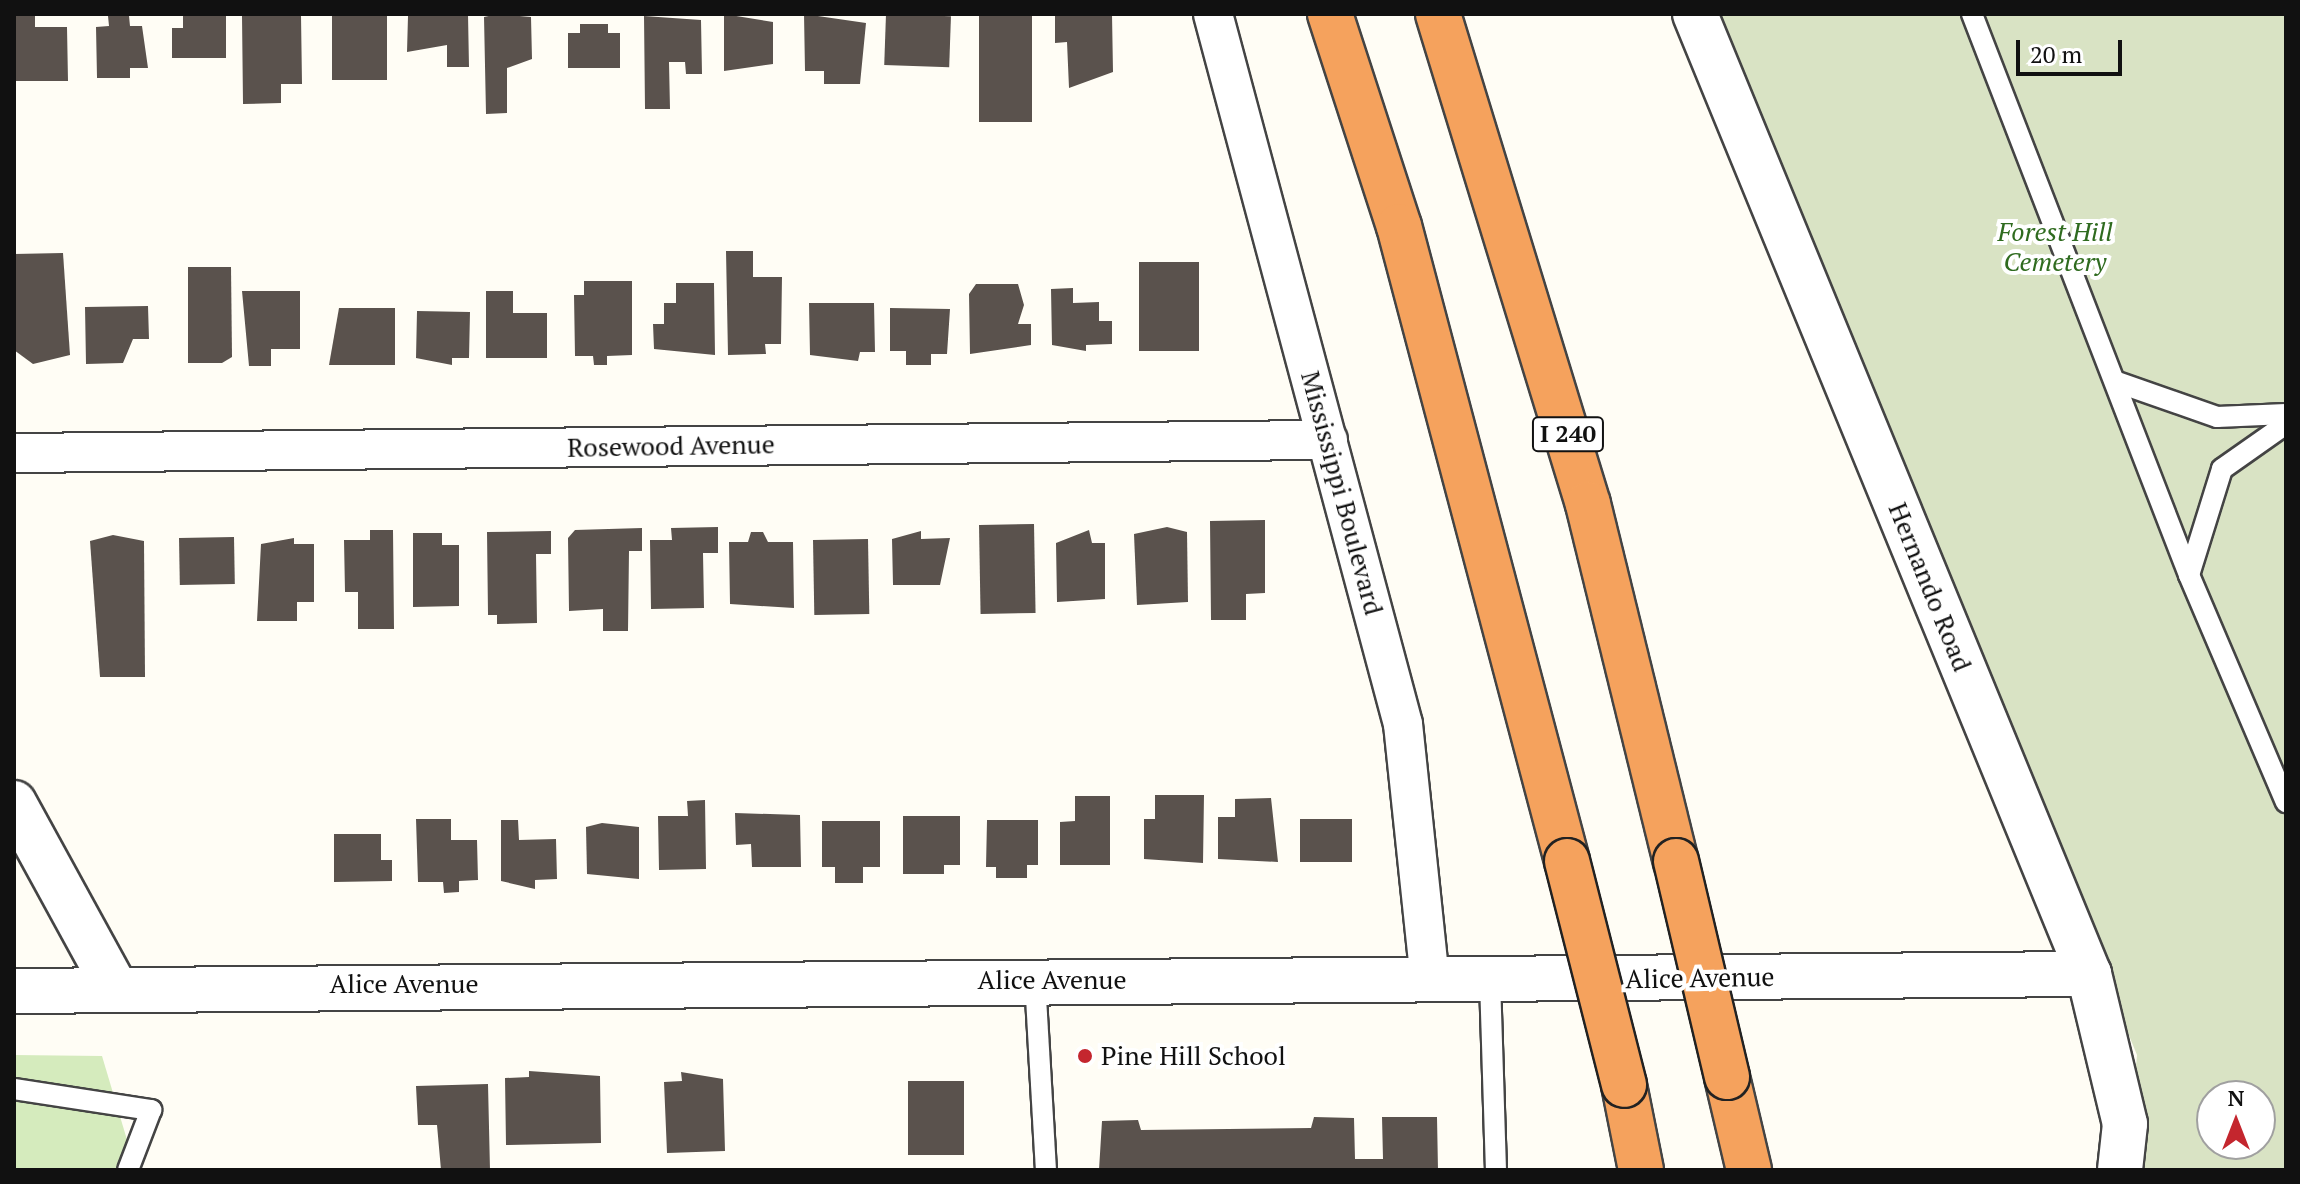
<!DOCTYPE html>
<html>
<head>
<meta charset="utf-8">
<style>
	body { margin:0 }
	#map { position:relative; width:2300px; height:1184px; overflow:hidden; background:#fffdf5; font-family:"PT Serif",serif }
	div>[style] { position:absolute }
	[style*='--x'] { left:calc(var(--x)*1px); top:calc(var(--y)*1px); width:calc(var(--w)*1px); rotate:calc(var(--a)*1deg) }
	.green>* { inset:0; background:#d5ebbd }
	.cemetery>* { inset:0; background:#d9e3c4 }
	.building>* { inset:0; background:#5a524d; transform-origin:0 0 }
	.roads { filter:drop-shadow(2px 0 #444) drop-shadow(-2px 0 #444) drop-shadow(0 2px #444) drop-shadow(0 -2px #444) }
	.service>* { height:20px; margin:-10px; padding:0 10px; transform-origin:10px; border-radius:10px; background:#fff }
	.minor>* { height:38px; margin:-19px; padding:0 19px; transform-origin:19px; border-radius:19px; background:#fff }
	.tertiary>* { height:44px; margin:-22px; padding:0 22px; transform-origin:22px; border-radius:22px; background:#fff }
	.motorway>* { height:44px; margin:-22px; padding:0 22px; transform-origin:22px; border-radius:22px; background:#f5a25d }
	.bridges { filter:drop-shadow(2px 0 #222) drop-shadow(-2px 0 #222) drop-shadow(0 2px #222) drop-shadow(0 -2px #222) }
	.motorway-bridge>* { height:44px; margin:-22px; padding:0 22px; transform-origin:22px; border-radius:22px; background:#f5a25d }
	.dots>* { width:22px; height:22px; translate:-50% -50%; box-sizing:border-box; border:4px solid #fff; border-radius:50% }
	span { translate:-50% -50%; white-space:nowrap; text-align:center; line-height:1.15; -webkit-text-stroke:8px #fff; paint-order:stroke }
	.shield-label span { padding:2px 6px; background:#fff; border:2px solid; border-radius:6px; -webkit-text-stroke-width:0 }
	.shield-label { font-size:24px; color:#111; font-weight:700 }
	.park-label { font-size:26px; color:#2f6b1f; font-style:italic }
	.street-label { font-size:26px; color:#111 }
	.poi-label { font-size:26px; color:#111 }
	.left { translate:0 -50%; text-align:left }
	.frame { position:absolute; inset:0; border:16px solid #111; pointer-events:none }
	.north { position:absolute; left:2196px; top:1080px; width:80px; height:80px; box-sizing:border-box; background:#fff; border:2px solid #a0a0a0; border-radius:50%; rotate:0deg; font-size:22px; font-weight:700; line-height:32px; text-align:center; color:#111 }
	.north::after { content:''; display:block; margin:auto; width:28px; height:36px; background:#c4262e; clip-path:polygon(50% 0,100% 100%,50% 72%,0 100%) }
	.scale { position:absolute; left:2016px; top:40px; width:106px; height:36px; box-sizing:border-box; border:4px solid #111; border-top:0; padding-left:10px; font-size:24px; line-height:28px; white-space:nowrap; color:#111; -webkit-text-stroke:6px #fff; paint-order:stroke }
</style>
</head>
<body>
<div id="map">
	<div class="green">
		<div style="clip-path:polygon(14px 1055px,102px 1056px,136px 1170px,14px 1170px)"></div>
	</div>
	<div class="cemetery">
		<div style="clip-path:polygon(evenodd,1712px 14px,2286px 14px,2286px 1170px,2127px 1170px,2137px 1055px,1712px 14px,2212px 1096px,2260px 1096px,2260px 1144px,2212px 1144px,2212px 1096px)"></div>
	</div>
	<div class="building">
		<div style="clip-path:polygon(14px 14px,35px 14px,35px 27px,67px 27px,68px 81px,14px 81px)"></div>
		<div style="clip-path:polygon(183px 14px,226px 14px,226px 58px,172px 58px,172px 28px,183px 28px)"></div>
		<div style="left:332px;top:14px;width:55px;height:66px"></div>
		<div style="clip-path:polygon(468px 14px,469px 67px,447px 67px,447px 45px,407px 52px,408px 16px)"></div>
		<div style="clip-path:polygon(498px 14px,531px 17px,532px 59px,507px 68px,507px 113px,486px 114px,484px 17px)"></div>
		<div style="clip-path:polygon(724px 14px,773px 22px,773px 64px,724px 71px)"></div>
		<div style="clip-path:polygon(804px 14px,866px 23px,860px 84px,824px 84px,824px 71px,805px 71px)"></div>
		<div style="left:886px;top:14px;width:65px;height:51px;rotate:2deg"></div>
		<div style="left:979px;top:14px;width:53px;height:108px"></div>
		<div style="clip-path:polygon(1112px 14px,1113px 72px,1069px 88px,1067px 42px,1055px 43px,1055px 16px)"></div>
		<div style="clip-path:polygon(301px 15px,302px 84px,281px 84px,281px 103px,243px 104px,242px 16px)"></div>
		<div style="clip-path:polygon(108px 16px,129px 16px,130px 26px,142px 26px,148px 68px,130px 68px,130px 78px,97px 78px,96px 27px,109px 26px)"></div>
		<div style="clip-path:polygon(644px 16px,701px 20px,702px 74px,686px 74px,685px 62px,669px 62px,670px 109px,645px 109px)"></div>
		<div style="clip-path:polygon(580px 24px,608px 24px,608px 33px,620px 33px,620px 68px,568px 68px,568px 33px,580px 33px)"></div>
		<div style="clip-path:polygon(726px 251px,753px 251px,753px 277px,782px 277px,781px 344px,765px 344px,766px 354px,728px 355px)"></div>
		<div style="clip-path:polygon(63px 253px,70px 355px,33px 364px,14px 350px,14px 254px)"></div>
		<div style="left:1139px;top:262px;width:60px;height:89px"></div>
		<div style="clip-path:polygon(188px 267px,231px 267px,232px 357px,222px 363px,188px 363px)"></div>
		<div style="clip-path:polygon(584px 281px,632px 281px,632px 355px,607px 356px,607px 365px,594px 365px,593px 356px,575px 356px,574px 295px,584px 295px)"></div>
		<div style="clip-path:polygon(676px 283px,714px 283px,715px 355px,654px 349px,653px 324px,664px 324px,664px 303px,676px 303px)"></div>
		<div style="clip-path:polygon(976px 284px,1018px 284px,1024px 305px,1018px 324px,1031px 324px,1031px 345px,970px 354px,969px 294px)"></div>
		<div style="clip-path:polygon(1073px 288px,1073px 303px,1099px 302px,1099px 321px,1112px 321px,1112px 344px,1086px 345px,1086px 351px,1052px 345px,1051px 289px)"></div>
		<div style="clip-path:polygon(242px 291px,300px 291px,300px 349px,271px 349px,271px 366px,249px 366px)"></div>
		<div style="clip-path:polygon(486px 291px,513px 291px,513px 313px,547px 313px,547px 358px,486px 358px)"></div>
		<div style="clip-path:polygon(809px 303px,874px 303px,875px 352px,860px 352px,858px 361px,810px 355px)"></div>
		<div style="clip-path:polygon(148px 306px,149px 339px,133px 339px,123px 363px,86px 364px,85px 307px)"></div>
		<div style="clip-path:polygon(339px 308px,395px 308px,395px 365px,329px 365px)"></div>
		<div style="clip-path:polygon(890px 308px,950px 309px,947px 354px,931px 354px,931px 365px,906px 365px,906px 351px,890px 351px)"></div>
		<div style="clip-path:polygon(417px 311px,470px 312px,469px 358px,452px 358px,452px 365px,416px 358px)"></div>
		<div style="clip-path:polygon(1265px 520px,1265px 593px,1246px 594px,1246px 620px,1211px 620px,1210px 521px)"></div>
		<div style="left:1034px;top:524px;width:89px;height:55px;rotate:89deg"></div>
		<div style="clip-path:polygon(718px 527px,718px 553px,703px 553px,704px 608px,651px 609px,650px 540px,672px 540px,671px 528px)"></div>
		<div style="clip-path:polygon(1167px 527px,1187px 532px,1188px 602px,1137px 605px,1134px 534px)"></div>
		<div style="clip-path:polygon(642px 528px,642px 551px,629px 551px,628px 631px,603px 631px,603px 609px,569px 611px,568px 538px,575px 530px)"></div>
		<div style="clip-path:polygon(370px 530px,393px 530px,394px 629px,358px 629px,358px 592px,345px 592px,344px 540px,370px 540px)"></div>
		<div style="clip-path:polygon(1089px 530px,1092px 543px,1105px 543px,1105px 599px,1057px 602px,1056px 543px)"></div>
		<div style="clip-path:polygon(551px 531px,551px 554px,536px 554px,537px 623px,497px 624px,497px 615px,488px 615px,487px 532px)"></div>
		<div style="clip-path:polygon(921px 531px,921px 539px,950px 538px,940px 585px,893px 585px,892px 539px)"></div>
		<div style="clip-path:polygon(751px 532px,763px 532px,768px 542px,793px 542px,794px 608px,730px 604px,729px 542px,748px 542px)"></div>
		<div style="clip-path:polygon(413px 533px,442px 533px,442px 545px,459px 545px,459px 606px,413px 607px)"></div>
		<div style="clip-path:polygon(113px 535px,144px 541px,145px 677px,100px 677px,90px 541px)"></div>
		<div style="left:234px;top:537px;width:47px;height:55px;rotate:89deg"></div>
		<div style="clip-path:polygon(294px 538px,294px 544px,314px 544px,314px 602px,297px 602px,297px 621px,257px 621px,261px 544px)"></div>
		<div style="left:868px;top:539px;width:75px;height:55px;rotate:89deg"></div>
		<div style="clip-path:polygon(1155px 795px,1204px 795px,1203px 863px,1144px 859px,1144px 819px,1155px 819px)"></div>
		<div style="clip-path:polygon(1075px 796px,1110px 796px,1110px 865px,1060px 865px,1060px 822px,1075px 821px)"></div>
		<div style="clip-path:polygon(1271px 798px,1278px 862px,1218px 859px,1218px 817px,1235px 817px,1235px 799px)"></div>
		<div style="clip-path:polygon(705px 800px,706px 869px,659px 870px,658px 816px,688px 816px,687px 801px)"></div>
		<div style="clip-path:polygon(735px 813px,800px 815px,801px 867px,752px 867px,751px 844px,736px 845px)"></div>
		<div style="clip-path:polygon(903px 816px,960px 816px,960px 865px,944px 865px,944px 874px,903px 874px)"></div>
		<div style="clip-path:polygon(416px 819px,451px 819px,451px 840px,477px 840px,478px 880px,459px 881px,459px 892px,444px 893px,443px 882px,418px 882px)"></div>
		<div style="left:1300px;top:819px;width:52px;height:43px"></div>
		<div style="clip-path:polygon(501px 820px,518px 820px,519px 840px,556px 839px,557px 879px,535px 880px,535px 889px,501px 881px)"></div>
		<div style="clip-path:polygon(987px 820px,1038px 820px,1038px 865px,1027px 865px,1027px 878px,996px 878px,996px 867px,986px 867px)"></div>
		<div style="clip-path:polygon(822px 821px,880px 821px,880px 867px,863px 867px,863px 883px,835px 883px,835px 867px,822px 867px)"></div>
		<div style="clip-path:polygon(602px 823px,639px 827px,639px 879px,587px 874px,586px 827px)"></div>
		<div style="clip-path:polygon(334px 834px,381px 834px,381px 860px,392px 860px,392px 881px,334px 882px)"></div>
		<div style="clip-path:polygon(529px 1071px,600px 1076px,601px 1143px,506px 1145px,505px 1078px,529px 1077px)"></div>
		<div style="clip-path:polygon(681px 1072px,723px 1079px,725px 1151px,667px 1153px,664px 1082px,682px 1081px)"></div>
		<div style="left:964px;top:1081px;width:74px;height:56px;rotate:90deg"></div>
		<div style="clip-path:polygon(488px 1084px,490px 1170px,441px 1170px,437px 1125px,418px 1125px,416px 1086px)"></div>
		<div style="clip-path:polygon(1314px 1117px,1354px 1118px,1355px 1159px,1383px 1159px,1382px 1117px,1437px 1117px,1438px 1170px,1099px 1170px,1102px 1121px,1138px 1120px,1141px 1130px,1311px 1128px)"></div>
	</div>
	<div class="roads">
		<div class="service">
			<div style="--x:1972;--y:14;--w:602;--a:68.85"></div>
			<div style="--x:2189;--y:575;--w:247;--a:66.9"></div>
			<div style="--x:2117;--y:382;--w:106;--a:19.3"></div>
			<div style="--x:2217;--y:417;--w:69;--a:-2.5"></div>
			<div style="--x:2189;--y:575;--w:111;--a:-72.7"></div>
			<div style="--x:2222;--y:469;--w:78;--a:-35.1"></div>
			<div style="--x:1035;--y:980;--w:190;--a:86.7"></div>
			<div style="--x:1490;--y:980;--w:190;--a:88.2"></div>
			<div style="--x:14;--y:1089;--w:139;--a:8.7"></div>
			<div style="--x:151;--y:1110;--w:64;--a:111"></div>
		</div>
		<div class="minor">
			<div style="--x:1213;--y:14;--w:735;--a:75.02"></div>
			<div style="--x:1403;--y:724;--w:257;--a:84"></div>
			<div style="--x:14;--y:453;--w:1314;--a:-0.57"></div>
		</div>
		<div class="tertiary">
			<div style="--x:1695;--y:14;--w:1038;--a:67.69"></div>
			<div style="--x:2089;--y:974;--w:154;--a:76.5"></div>
			<div style="--x:2125;--y:1124;--w:46;--a:96.2"></div>
			<div style="--x:14;--y:803;--w:209;--a:61.3"></div>
			<div style="--x:14;--y:991;--w:2075;--a:-0.47"></div>
		</div>
		<div class="motorway">
			<div style="--x:1330;--y:14;--w:223;--a:72"></div>
			<div style="--x:1399;--y:226;--w:657;--a:75.18"></div>
			<div style="--x:1438;--y:14;--w:512;--a:72.98"></div>
			<div style="--x:1588;--y:504;--w:368;--a:76.2"></div>
			<div style="--x:1727;--y:1077;--w:96;--a:76.7"></div>
			<div style="--x:1624;--y:1085;--w:87;--a:78.7"></div>
		</div>
	</div>
	<div class="bridges">
		<div class="motorway-bridge">
			<div style="--x:1567;--y:861;--w:231;--a:75.7"></div>
			<div style="--x:1676;--y:861;--w:222;--a:76.7"></div>
		</div>
	</div>
	<div class="dots">
		<div style="left:1085px;top:1056px;background:#c4262e"></div>
	</div>
	<div class="shield-label">
		<span style="left:1568px;top:434px">I 240</span>
	</div>
	<div class="park-label">
		<span style="left:2055px;top:247px">Forest Hill<br>Cemetery</span>
	</div>
	<div class="street-label">
		<span style="left:671px;top:446px;rotate:-1deg">Rosewood Avenue</span>
		<span style="left:1342px;top:493px;rotate:75deg">Mississippi Boulevard</span>
		<span style="left:1930px;top:587px;rotate:68deg">Hernando Road</span>
		<span style="left:1700px;top:978px;rotate:-1deg">Alice Avenue</span>
		<span style="left:1052px;top:980px">Alice Avenue</span>
		<span style="left:404px;top:984px">Alice Avenue</span>
	</div>
	<div class="poi-label">
		<span class="left" style="left:1101px;top:1056px">Pine Hill School</span>
	</div>
	<div class="frame"></div>
	<div class="north">N</div>
	<div class="scale">20 m</div>
</div>
</body>
</html>
